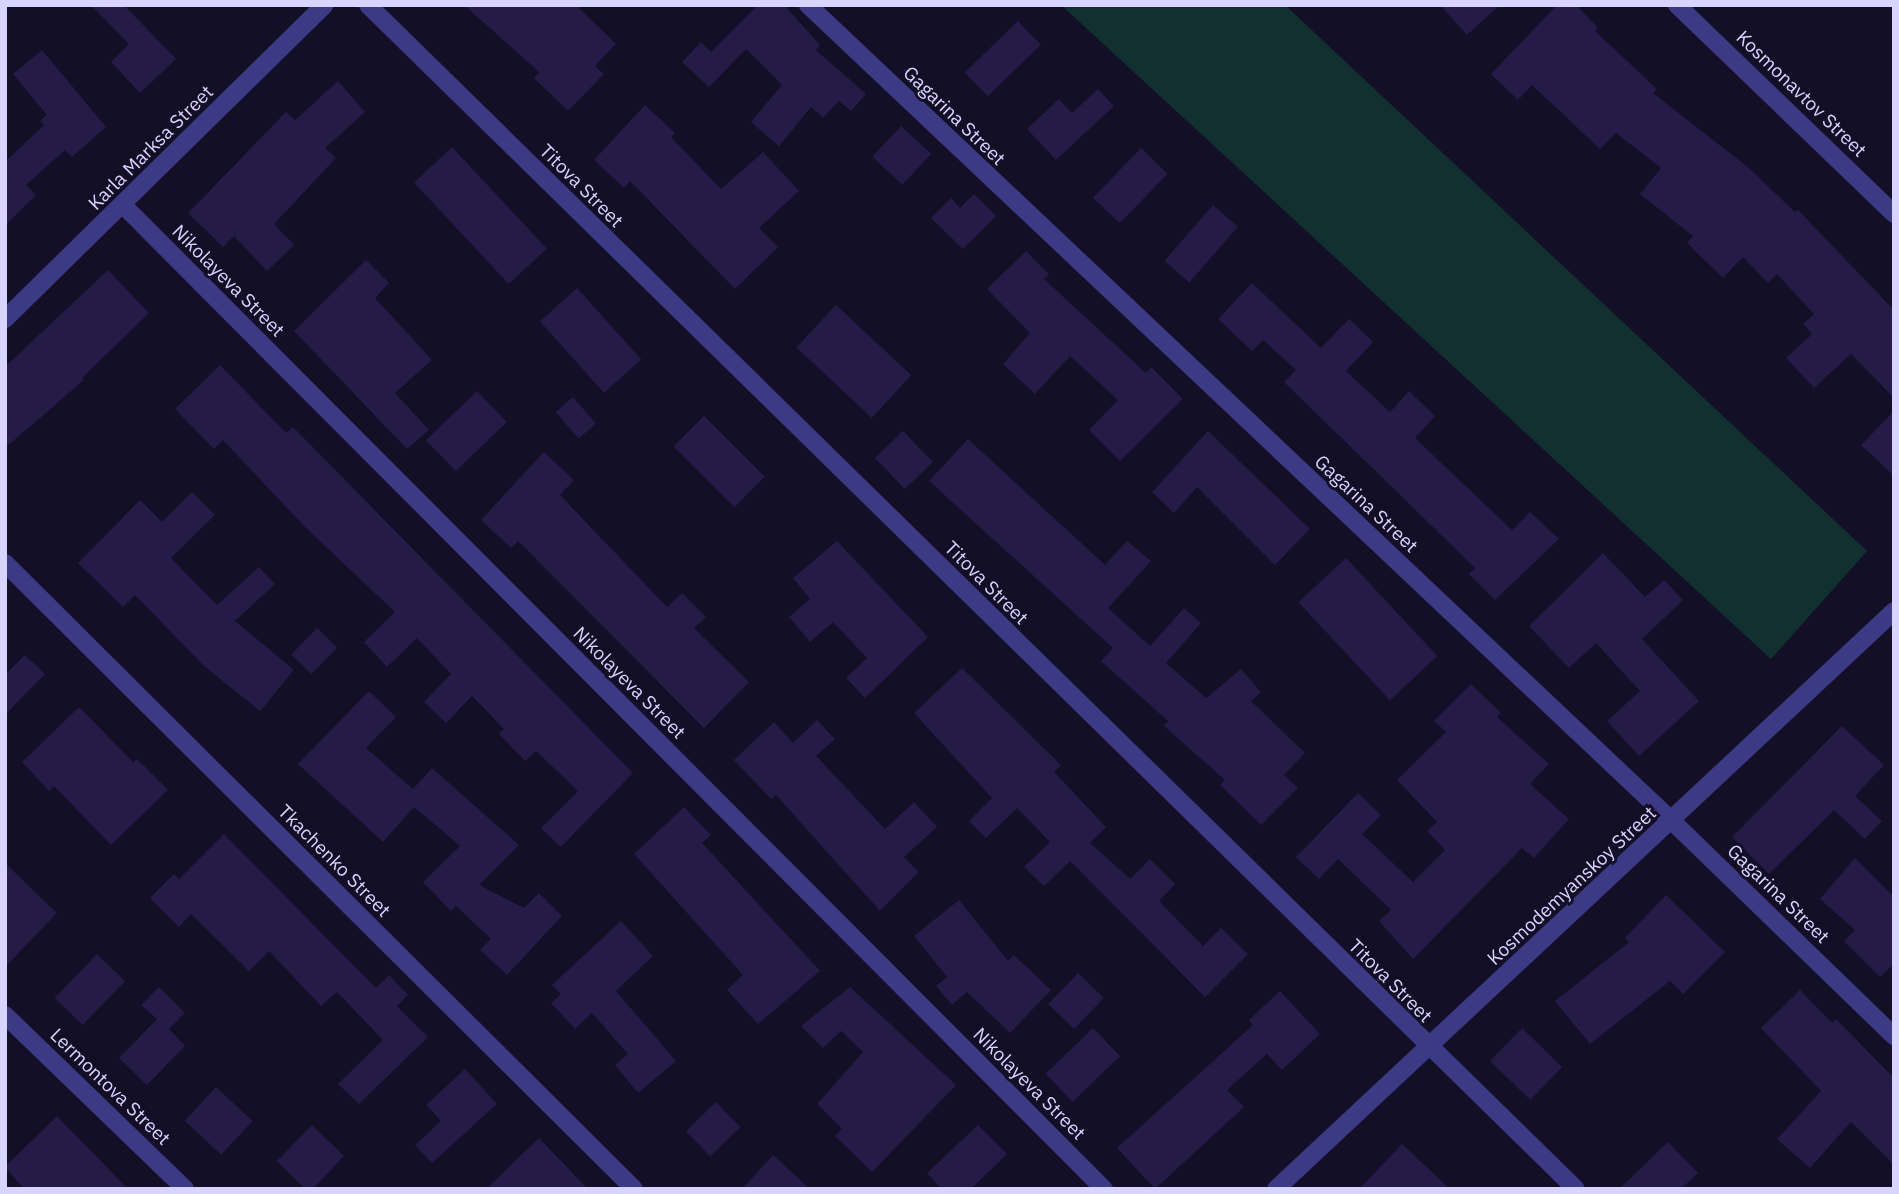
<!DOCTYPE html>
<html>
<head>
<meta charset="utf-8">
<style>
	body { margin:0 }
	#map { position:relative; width:1899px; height:1194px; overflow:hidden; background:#130f26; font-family:"IBM Plex Sans",sans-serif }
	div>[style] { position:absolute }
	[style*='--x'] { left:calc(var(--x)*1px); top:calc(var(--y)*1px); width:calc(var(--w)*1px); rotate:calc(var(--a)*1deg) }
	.green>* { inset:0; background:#12302f }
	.building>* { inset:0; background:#241b47; transform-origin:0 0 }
	.minor>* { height:18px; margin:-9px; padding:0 9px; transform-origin:9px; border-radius:9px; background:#3d3a85 }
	span { translate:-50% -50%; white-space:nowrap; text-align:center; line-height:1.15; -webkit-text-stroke:6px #130f26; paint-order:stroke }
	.street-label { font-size:19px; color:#d9d4ff }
	.frame { position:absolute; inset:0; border:7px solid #d9d4ff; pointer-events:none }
</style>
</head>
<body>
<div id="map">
	<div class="green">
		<div style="clip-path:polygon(1061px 5px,1285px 5px,1867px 551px,1771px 659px)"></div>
	</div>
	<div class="building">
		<div style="clip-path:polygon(91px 5px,124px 5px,176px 59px,140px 93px,111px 62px,129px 44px)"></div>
		<div style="clip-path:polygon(464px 5px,576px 5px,616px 44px,595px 66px,604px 74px,568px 111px,534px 78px,539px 72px)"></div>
		<div style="clip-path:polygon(758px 5px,784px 5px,820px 45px,816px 50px,866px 94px,851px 111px,839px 101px,823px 118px,811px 107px,779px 146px,751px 122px,782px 85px,746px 49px,709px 87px,682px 62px,701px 42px,711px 52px)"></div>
		<div style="clip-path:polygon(1440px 5px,1500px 5px,1467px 35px)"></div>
		<div style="clip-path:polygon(1557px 5px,1576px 5px,1598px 28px,1595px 31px,1657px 89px,1653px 93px,1749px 168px,1795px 212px,1798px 210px,1894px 310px,1894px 398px,1851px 354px,1814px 388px,1786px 358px,1812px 334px,1803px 324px,1814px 314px,1777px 274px,1768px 283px,1743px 257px,1723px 278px,1687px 243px,1693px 236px,1640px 194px,1661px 168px,1616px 133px,1600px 149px,1532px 85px,1518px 100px,1491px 74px)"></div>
		<div style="left:1018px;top:21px;width:33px;height:74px;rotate:46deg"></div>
		<div style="clip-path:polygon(42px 50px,106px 127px,72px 157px,65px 150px,26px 185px,36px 195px,5px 226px,5px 162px,44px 125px,40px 121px,47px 115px,13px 74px)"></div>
		<div style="clip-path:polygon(338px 81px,365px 112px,325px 148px,336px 158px,274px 224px,294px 245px,267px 271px,234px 236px,223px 247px,188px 213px,286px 112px,295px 120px)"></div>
		<div style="clip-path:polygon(1098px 89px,1114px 106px,1056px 160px,1027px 129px,1059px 99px,1072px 113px)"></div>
		<div style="clip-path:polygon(645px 105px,675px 133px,671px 137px,721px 189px,763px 152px,799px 191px,759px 228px,778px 247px,735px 289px,630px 181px,624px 188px,594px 160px)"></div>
		<div style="left:901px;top:126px;width:41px;height:42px;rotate:43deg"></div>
		<div style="left:452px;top:147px;width:139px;height:52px;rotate:47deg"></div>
		<div style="left:1141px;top:148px;width:37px;height:69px;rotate:44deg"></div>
		<div style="clip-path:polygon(974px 194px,996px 216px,963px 249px,931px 218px,951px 198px,960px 208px)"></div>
		<div style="left:1213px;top:205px;width:33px;height:74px;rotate:41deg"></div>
		<div style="clip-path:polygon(1026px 251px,1049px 274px,1044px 279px,1146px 373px,1151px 367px,1183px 399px,1120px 461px,1089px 430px,1118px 400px,1070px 356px,1035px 394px,1003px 364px,1030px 333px,987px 289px)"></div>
		<div style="clip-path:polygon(366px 260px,389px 283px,375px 298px,432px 360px,395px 393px,429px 430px,407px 449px,294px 331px)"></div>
		<div style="clip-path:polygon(108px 270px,149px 313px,82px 378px,84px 380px,5px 448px,5px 367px)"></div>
		<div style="clip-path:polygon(1252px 283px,1321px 348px,1349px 319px,1373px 342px,1346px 371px,1390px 412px,1409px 391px,1435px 416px,1415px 438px,1512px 530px,1530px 512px,1559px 539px,1495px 600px,1469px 574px,1475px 568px,1284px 382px,1296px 370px,1263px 340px,1252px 351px,1218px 319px)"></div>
		<div style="left:577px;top:288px;width:96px;height:50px;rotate:48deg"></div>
		<div style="left:836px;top:305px;width:103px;height:58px;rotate:43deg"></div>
		<div style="clip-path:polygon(220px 365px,286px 433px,293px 427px,633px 773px,561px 847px,541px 828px,578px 791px,536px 751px,525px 761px,499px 734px,504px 729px,472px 696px,446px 723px,424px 702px,451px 674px,417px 638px,387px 667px,364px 642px,395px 612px,305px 527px,223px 440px,214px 449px,175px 409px)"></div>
		<div style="left:477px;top:391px;width:43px;height:71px;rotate:46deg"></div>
		<div style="left:573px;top:397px;width:35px;height:23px;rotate:49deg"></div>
		<div style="clip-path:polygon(1894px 411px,1894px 476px,1861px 445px)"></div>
		<div style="left:704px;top:416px;width:86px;height:43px;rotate:45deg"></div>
		<div style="left:903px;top:431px;width:43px;height:39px;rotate:46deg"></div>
		<div style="clip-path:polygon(1208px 431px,1310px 529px,1275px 565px,1197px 487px,1174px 513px,1152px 492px)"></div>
		<div style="clip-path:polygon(968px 439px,1105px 565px,1127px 541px,1151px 561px,1108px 608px,1150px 646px,1184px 608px,1201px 623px,1166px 663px,1206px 698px,1241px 669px,1261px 692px,1251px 701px,1305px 753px,1284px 775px,1298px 788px,1261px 825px,1220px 785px,1225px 780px,1164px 726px,1168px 721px,1101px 661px,1113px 648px,929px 481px)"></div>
		<div style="clip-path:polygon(544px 452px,574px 480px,560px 495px,667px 607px,682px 593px,706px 617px,694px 628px,749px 682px,704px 728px,518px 541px,511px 548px,481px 520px)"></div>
		<div style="clip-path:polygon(192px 492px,215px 515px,171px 558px,217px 605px,259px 567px,275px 584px,235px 621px,294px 670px,260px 711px,204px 666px,135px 595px,123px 607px,78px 563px,140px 500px,162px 522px)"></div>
		<div style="clip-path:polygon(837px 541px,928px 637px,865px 698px,846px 678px,867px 658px,833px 622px,810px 642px,789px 617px,810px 599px,793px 578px)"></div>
		<div style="clip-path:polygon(1603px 553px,1645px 597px,1664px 580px,1683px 600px,1642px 639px,1699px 701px,1639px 756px,1607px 721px,1640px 691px,1596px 643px,1569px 668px,1529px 626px)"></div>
		<div style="left:1346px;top:558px;width:134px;height:65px;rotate:47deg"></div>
		<div style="left:317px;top:628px;width:28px;height:37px;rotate:44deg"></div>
		<div style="clip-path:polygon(25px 655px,45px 674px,5px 715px,5px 675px)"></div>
		<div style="clip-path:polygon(962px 668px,1061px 765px,1054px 772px,1106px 827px,1090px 843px,1130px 879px,1150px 859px,1175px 884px,1159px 901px,1203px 946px,1221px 928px,1248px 954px,1205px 997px,1070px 861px,1044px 886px,1024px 867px,1050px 842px,1017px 808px,986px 838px,969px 821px,992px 798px,914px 713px)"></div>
		<div style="clip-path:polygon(1471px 684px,1501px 713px,1497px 717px,1549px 764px,1530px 784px,1569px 819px,1534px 858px,1522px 848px,1413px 959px,1379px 921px,1391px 910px,1338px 859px,1319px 879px,1296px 857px,1358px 793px,1381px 815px,1362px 834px,1413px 882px,1445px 850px,1427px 831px,1437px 822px,1397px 780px,1446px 732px,1434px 721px)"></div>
		<div style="clip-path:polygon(369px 691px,396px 717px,366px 748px,413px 789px,432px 768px,519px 845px,479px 885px,524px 908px,539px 893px,562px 916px,507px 975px,480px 950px,491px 939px,456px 906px,451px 911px,423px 882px,460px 846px,414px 807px,383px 842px,298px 764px)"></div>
		<div style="clip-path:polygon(79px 707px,133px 762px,137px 759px,168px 790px,111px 845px,54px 786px,49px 791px,22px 762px)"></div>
		<div style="clip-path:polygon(817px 720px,835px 739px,816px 756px,885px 829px,914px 802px,937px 827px,904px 857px,919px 872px,880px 911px,776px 795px,771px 799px,734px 760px,774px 722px,793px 743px)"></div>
		<div style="clip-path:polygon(1842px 726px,1884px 765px,1855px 796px,1882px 821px,1865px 839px,1834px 810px,1769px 874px,1732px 837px)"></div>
		<div style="clip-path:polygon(684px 807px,711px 835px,702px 843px,820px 971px,758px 1024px,727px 990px,743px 975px,634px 854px)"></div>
		<div style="clip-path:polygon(224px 834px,376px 988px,389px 975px,408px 995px,397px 1006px,428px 1037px,359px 1104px,338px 1084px,383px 1040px,337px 992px,321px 1006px,269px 951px,249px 971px,191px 914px,179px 927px,150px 898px,174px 874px,179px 879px)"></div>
		<div style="clip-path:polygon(1855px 858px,1894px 897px,1894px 964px,1880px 977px,1844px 941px,1855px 930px,1820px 899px)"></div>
		<div style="clip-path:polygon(5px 863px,57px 913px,5px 967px)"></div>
		<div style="clip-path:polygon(1666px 895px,1725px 952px,1683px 994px,1670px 981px,1590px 1044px,1555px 1001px,1629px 942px,1625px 938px)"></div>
		<div style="clip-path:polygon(959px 900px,1008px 961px,1014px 955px,1051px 990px,1010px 1033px,967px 992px,952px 1005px,936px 986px,947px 977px,914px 936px)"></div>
		<div style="clip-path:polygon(621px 921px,653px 956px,616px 991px,676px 1061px,638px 1093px,615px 1065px,628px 1054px,592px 1013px,575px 1029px,551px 1003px,561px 994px,552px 985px)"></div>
		<div style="left:97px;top:954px;width:39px;height:61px;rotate:44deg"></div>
		<div style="left:1078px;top:973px;width:36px;height:43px;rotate:44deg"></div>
		<div style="clip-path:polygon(159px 987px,185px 1013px,169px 1029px,185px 1046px,147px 1085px,119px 1058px,157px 1019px,141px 1005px)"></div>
		<div style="clip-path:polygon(850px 987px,956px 1085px,872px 1172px,835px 1136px,842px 1129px,817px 1104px,863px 1052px,841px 1031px,823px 1048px,801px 1026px)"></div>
		<div style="clip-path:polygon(1800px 990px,1832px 1023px,1836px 1019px,1894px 1078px,1894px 1165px,1851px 1122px,1810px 1168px,1777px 1139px,1821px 1091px,1761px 1028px)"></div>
		<div style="clip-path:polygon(1280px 991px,1320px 1034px,1282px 1070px,1267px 1054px,1227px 1090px,1244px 1107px,1155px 1189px,1117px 1148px,1253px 1025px,1249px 1020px)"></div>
		<div style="left:1093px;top:1028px;width:39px;height:66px;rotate:46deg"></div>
		<div style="left:1522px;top:1028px;width:56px;height:46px;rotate:44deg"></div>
		<div style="clip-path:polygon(465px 1069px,497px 1104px,432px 1163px,415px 1145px,441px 1121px,426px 1105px)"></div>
		<div style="left:216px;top:1087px;width:50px;height:46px;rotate:43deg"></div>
		<div style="left:716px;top:1102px;width:35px;height:42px;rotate:46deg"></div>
		<div style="clip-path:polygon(57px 1116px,128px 1189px,24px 1189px,5px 1167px)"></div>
		<div style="clip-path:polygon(312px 1125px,344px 1156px,313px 1189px,305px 1189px,277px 1161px)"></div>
		<div style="clip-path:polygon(978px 1125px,1007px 1154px,971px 1189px,942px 1189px,927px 1173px)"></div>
		<div style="clip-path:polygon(539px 1138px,588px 1189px,486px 1189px)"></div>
		<div style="clip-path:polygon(1668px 1142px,1698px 1173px,1681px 1189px,1619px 1189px)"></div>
		<div style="clip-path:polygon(1402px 1144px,1450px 1189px,1359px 1189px)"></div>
		<div style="clip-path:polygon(773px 1155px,810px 1189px,742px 1189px)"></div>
	</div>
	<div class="minor">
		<div style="--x:368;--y:5;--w:1691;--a:44.43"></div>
		<div style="--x:808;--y:5;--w:1188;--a:43.36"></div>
		<div style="--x:1672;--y:821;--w:309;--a:44.1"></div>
		<div style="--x:1677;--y:5;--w:301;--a:43.9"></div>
		<div style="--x:124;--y:206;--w:1388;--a:45.09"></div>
		<div style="--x:5;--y:319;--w:448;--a:-44.5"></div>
		<div style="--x:5;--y:563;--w:887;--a:44.86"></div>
		<div style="--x:5;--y:1015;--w:250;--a:44"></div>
		<div style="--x:1276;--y:1189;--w:846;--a:-43.08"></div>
	</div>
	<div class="street-label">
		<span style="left:1801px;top:94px;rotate:44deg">Kosmonavtov Street</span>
		<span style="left:954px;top:116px;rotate:44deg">Gagarina Street</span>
		<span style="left:151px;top:148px;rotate:-45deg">Karla Marksa Street</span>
		<span style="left:581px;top:186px;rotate:45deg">Titova Street</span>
		<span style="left:228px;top:281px;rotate:45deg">Nikolayeva Street</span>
		<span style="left:1366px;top:504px;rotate:43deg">Gagarina Street</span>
		<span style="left:986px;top:583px;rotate:45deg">Titova Street</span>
		<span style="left:629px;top:683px;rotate:45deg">Nikolayeva Street</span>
		<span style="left:334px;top:861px;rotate:45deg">Tkachenko Street</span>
		<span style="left:1572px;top:886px;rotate:-43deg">Kosmodemyanskoy Street</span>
		<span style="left:1778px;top:894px;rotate:44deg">Gagarina Street</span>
		<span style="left:1390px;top:981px;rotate:45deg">Titova Street</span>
		<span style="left:1029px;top:1084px;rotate:45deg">Nikolayeva Street</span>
		<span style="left:110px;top:1087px;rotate:44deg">Lermontova Street</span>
	</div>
	<div class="frame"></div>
</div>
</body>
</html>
